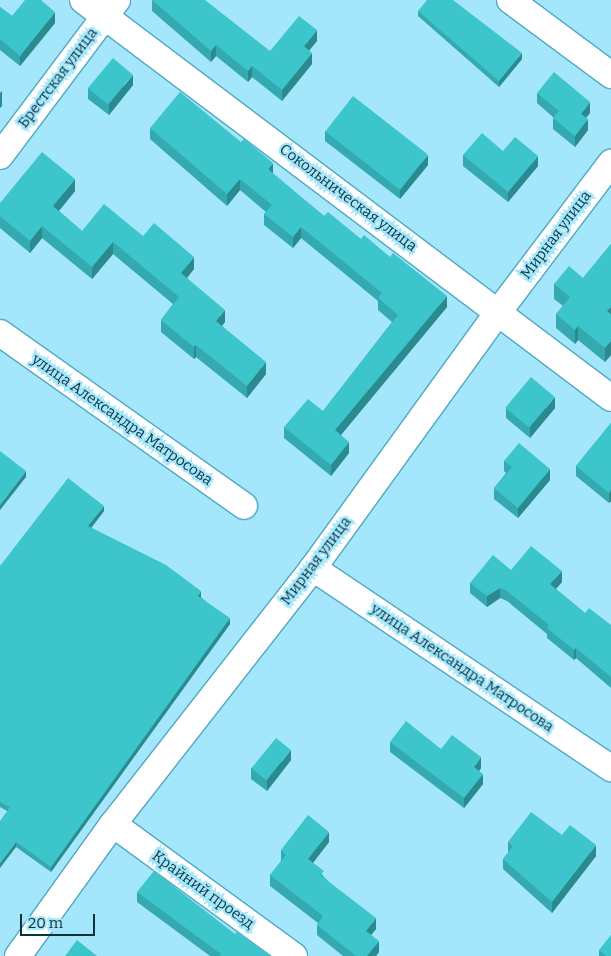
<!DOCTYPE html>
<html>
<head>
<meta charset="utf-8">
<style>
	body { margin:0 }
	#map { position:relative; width:611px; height:956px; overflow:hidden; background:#a4e7fc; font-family:Bitter,serif }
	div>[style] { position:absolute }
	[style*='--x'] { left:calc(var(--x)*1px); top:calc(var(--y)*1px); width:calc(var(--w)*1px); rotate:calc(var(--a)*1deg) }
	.roads { filter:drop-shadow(1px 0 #52a8c2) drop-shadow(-1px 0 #52a8c2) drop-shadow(0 1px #52a8c2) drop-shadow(0 -1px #52a8c2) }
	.minor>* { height:26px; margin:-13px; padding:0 13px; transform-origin:13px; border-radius:13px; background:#fff }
	.wall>* { inset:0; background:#34a9af }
	.shaded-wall>* { inset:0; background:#2a8a8e }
	.building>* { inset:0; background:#3cc5cb; transform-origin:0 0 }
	span { translate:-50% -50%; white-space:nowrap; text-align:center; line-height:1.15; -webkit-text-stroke:4.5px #a4e7fc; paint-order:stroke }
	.street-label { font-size:15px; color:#0d333d }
	.scale { position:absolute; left:20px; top:914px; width:75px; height:22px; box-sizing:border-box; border:2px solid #0d333d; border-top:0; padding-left:6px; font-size:15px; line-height:18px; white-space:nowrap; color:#0d333d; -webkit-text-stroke:4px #a4e7fc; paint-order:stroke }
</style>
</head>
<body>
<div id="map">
	<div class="roads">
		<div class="minor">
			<div style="--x:83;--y:0;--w:661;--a:37.01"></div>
			<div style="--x:510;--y:0;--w:126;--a:36.6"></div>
			<div style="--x:0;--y:156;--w:195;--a:-53.1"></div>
			<div style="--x:0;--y:333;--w:299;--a:35.3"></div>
			<div style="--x:313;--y:568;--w:359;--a:33.9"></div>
			<div style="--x:113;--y:824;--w:224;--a:36.1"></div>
			<div style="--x:18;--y:956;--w:163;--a:-54.3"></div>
			<div style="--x:113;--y:824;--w:325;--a:-52"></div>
			<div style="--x:313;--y:568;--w:317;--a:-54.1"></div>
			<div style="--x:499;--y:311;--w:186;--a:-52.9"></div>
		</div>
	</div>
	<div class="wall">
		<div style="clip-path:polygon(152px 0,270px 51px,317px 41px,309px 50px,312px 64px,282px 101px,252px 77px,248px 82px,216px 56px,211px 62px,152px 11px)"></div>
		<div style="clip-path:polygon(0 7px,12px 16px,55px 23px,20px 66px,0 50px)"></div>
		<div style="clip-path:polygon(418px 11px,522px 59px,499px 87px,418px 16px)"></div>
		<div style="clip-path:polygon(133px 85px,109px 115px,88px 99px,88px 88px)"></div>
		<div style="clip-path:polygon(537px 93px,590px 113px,586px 118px,588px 130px,575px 147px,553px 129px,553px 118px,554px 118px,537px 103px)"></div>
		<div style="clip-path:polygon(150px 128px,273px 174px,324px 216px,361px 239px,447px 307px,341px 435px,349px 453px,331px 476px,284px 438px,284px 427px,323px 411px,392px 322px,378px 310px,378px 301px,301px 238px,293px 248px,264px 225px,264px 214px,266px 212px,240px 190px,227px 206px,150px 139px)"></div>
		<div style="clip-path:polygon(325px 131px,428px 165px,400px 199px,325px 141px)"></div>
		<div style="clip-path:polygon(503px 151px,538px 166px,508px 202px,463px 166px,463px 155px)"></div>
		<div style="clip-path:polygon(75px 191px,59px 211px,82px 231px,143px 236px,194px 269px,187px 278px,225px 322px,222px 326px,266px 374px,247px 398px,196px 357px,194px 359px,161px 332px,161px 320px,173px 304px,113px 254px,92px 279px,42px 238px,30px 253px,0 228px,0 203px)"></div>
		<div style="clip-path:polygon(611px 244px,611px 355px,605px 362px,578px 340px,575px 344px,556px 328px,556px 314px,563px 306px,554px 299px,554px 284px,583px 278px)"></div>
		<div style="clip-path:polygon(506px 408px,555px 408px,530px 438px,506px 418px)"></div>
		<div style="clip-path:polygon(611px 423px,611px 501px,609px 503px,576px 476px,576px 466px)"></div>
		<div style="clip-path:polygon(504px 461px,550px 480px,518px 518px,494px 499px,494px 488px,506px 473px,504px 471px)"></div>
		<div style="clip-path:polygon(104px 511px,91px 528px,201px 596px,201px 597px,230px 624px,51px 872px,16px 847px,7px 811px,0 807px,0 566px)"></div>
		<div style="clip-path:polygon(511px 570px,562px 582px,556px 589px,585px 613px,611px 625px,611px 688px,576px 658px,574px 660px,547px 638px,547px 634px,507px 601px,500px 598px,487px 607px,470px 593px,470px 583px)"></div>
		<div style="clip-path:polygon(390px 742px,441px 749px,481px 768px,479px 771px,483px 784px,464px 808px,390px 752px)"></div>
		<div style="clip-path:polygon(291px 760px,267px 791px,251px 779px,251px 768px)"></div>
		<div style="clip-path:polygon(562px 835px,596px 856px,552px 913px,503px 869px,503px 859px,508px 853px,508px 842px)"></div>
		<div style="clip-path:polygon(329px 842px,313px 863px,324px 877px,376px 929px,371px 935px,379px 952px,376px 956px,343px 956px,317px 935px,317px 925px,318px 923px,270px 886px,270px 875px,281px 861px,281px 850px)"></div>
		<div style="clip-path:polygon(137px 892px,235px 934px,270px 956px,210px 956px,137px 902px)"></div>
		<div style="clip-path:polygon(599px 950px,611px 956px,599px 956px)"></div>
	</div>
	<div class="shaded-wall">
		<div style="clip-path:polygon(55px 12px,55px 23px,20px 66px,20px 56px)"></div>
		<div style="clip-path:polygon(317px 30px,317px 41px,304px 57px,304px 46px)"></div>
		<div style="clip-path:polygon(216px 45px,216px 56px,211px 62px,211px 51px)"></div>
		<div style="clip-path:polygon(312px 53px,312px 64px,282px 101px,282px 90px)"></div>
		<div style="clip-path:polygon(522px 53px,522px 59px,499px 87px,499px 81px)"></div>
		<div style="clip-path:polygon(252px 66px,252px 77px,248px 82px,248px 71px)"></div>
		<div style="clip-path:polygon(133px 75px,133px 85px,109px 115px,109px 104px)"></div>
		<div style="clip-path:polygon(2px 91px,2px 106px,0 108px,0 93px)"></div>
		<div style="clip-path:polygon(590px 102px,590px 113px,581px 124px,581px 114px)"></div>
		<div style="clip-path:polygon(588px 119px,588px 130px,575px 147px,575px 136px)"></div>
		<div style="clip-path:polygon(428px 155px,428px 165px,400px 199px,400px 188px)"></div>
		<div style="clip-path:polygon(538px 156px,538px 166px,508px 202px,508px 192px)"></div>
		<div style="clip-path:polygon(273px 163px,273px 175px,268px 169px)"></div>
		<div style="clip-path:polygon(75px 179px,75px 191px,53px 218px,53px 206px)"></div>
		<div style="clip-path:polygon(240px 179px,240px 190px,227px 206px,227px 194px)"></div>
		<div style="clip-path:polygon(42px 226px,42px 238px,30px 253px,30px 241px)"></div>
		<div style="clip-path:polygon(301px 227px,301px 238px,293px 248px,293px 237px)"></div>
		<div style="clip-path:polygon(113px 242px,113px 254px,92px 279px,92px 267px)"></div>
		<div style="clip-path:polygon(194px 257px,194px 269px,181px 285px,181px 273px)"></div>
		<div style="clip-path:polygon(447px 296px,447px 307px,335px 442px,335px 430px)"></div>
		<div style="clip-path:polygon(611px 307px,611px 321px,607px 311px)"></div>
		<div style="clip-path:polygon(225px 310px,225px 322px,216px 333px,216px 321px)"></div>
		<div style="clip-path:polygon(578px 326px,578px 340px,575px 344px,575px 330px)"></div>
		<div style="clip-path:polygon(611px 341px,611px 355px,605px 362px,605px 348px)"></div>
		<div style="clip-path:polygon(196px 345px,196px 357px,194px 359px,194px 347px)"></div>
		<div style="clip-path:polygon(266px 362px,266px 374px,247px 398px,247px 386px)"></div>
		<div style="clip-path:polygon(555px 397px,555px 408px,530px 438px,530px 427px)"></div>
		<div style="clip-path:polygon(349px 442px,349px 453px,331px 476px,331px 465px)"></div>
		<div style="clip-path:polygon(550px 469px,550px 480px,518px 518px,518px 508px)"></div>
		<div style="clip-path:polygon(26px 471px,26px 477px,0 510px,0 505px)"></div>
		<div style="clip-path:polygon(611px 490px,611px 501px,609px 503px,609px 493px)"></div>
		<div style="clip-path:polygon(104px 506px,104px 511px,88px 532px,88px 526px)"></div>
		<div style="clip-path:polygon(562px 571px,562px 582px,550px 595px,550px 584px)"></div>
		<div style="clip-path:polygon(500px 588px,500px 598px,487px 607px,487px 596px)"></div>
		<div style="clip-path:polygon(201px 591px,201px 596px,198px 601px,198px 596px)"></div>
		<div style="clip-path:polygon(230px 618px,230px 624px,51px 872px,51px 867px)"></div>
		<div style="clip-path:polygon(576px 648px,576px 658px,574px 660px,574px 650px)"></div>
		<div style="clip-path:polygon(291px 750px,291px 760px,267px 791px,267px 780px)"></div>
		<div style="clip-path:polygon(481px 757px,481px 768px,474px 778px,474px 767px)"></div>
		<div style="clip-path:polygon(483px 774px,483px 784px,464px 808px,464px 798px)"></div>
		<div style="clip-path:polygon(329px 832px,329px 842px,308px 869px,308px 859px)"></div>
		<div style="clip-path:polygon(16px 842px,16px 847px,0 868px,0 863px)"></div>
		<div style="clip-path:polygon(596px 845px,596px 856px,552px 913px,552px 902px)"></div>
		<div style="clip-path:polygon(376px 918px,376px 929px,366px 941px,366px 931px)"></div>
		<div style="clip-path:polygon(379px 941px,379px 952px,376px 956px,367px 956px)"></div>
	</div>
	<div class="building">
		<div style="clip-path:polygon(25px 0,41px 0,55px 12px,20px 56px,0 39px,0 7px,12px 16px)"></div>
		<div style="clip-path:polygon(152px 0,205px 0,270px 51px,299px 16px,317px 30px,304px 46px,312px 53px,282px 90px,252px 66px,248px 71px,216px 45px,211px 51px)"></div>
		<div style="clip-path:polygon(427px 0,453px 0,522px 53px,499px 81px,418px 11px)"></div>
		<div style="left:113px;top:58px;width:26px;height:39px;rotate:40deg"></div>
		<div style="clip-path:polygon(554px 72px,590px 102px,581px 114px,588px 119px,575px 136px,553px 118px,559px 111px,537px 93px)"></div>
		<div style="clip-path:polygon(180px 92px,241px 142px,244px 139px,273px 163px,268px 169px,324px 216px,328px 212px,361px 239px,364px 235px,390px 257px,393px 253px,447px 296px,335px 430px,349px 442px,331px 465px,284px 427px,308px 399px,323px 411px,398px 315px,378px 298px,382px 293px,301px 227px,293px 237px,264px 214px,272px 205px,240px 179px,227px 194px,150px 128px)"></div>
		<div style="left:353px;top:96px;width:95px;height:45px;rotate:38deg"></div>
		<div style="clip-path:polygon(482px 133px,503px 151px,515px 137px,538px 156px,508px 192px,463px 155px)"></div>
		<div style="clip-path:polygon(42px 152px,75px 179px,53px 206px,82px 231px,104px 204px,143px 236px,154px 223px,194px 257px,181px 273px,225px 310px,216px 321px,266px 362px,247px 386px,196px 345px,194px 347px,161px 320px,179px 297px,113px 242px,92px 267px,42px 226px,30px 241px,0 216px,0 203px)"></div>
		<div style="clip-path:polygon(611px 244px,611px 307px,607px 311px,611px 314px,611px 341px,605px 348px,578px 326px,575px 330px,556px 314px,570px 297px,554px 284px,569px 266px,583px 278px)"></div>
		<div style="left:531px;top:377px;width:31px;height:40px;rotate:40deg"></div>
		<div style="clip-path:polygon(611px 423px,611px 490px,609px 493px,576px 466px)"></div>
		<div style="clip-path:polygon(519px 443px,550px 469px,518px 508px,494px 488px,512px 467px,504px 461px)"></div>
		<div style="clip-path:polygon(0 451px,26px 471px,0 505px)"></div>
		<div style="clip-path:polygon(68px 478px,104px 506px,88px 526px,166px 565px,201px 591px,198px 596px,230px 618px,51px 867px,16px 842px,0 863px,0 821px,10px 807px,0 802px,0 566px)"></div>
		<div style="clip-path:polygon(531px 546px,562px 571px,550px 584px,585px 613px,589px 608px,611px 625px,611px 677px,576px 648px,574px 650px,547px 628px,549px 625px,507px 591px,500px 588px,487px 596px,470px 583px,493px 555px,511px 570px)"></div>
		<div style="clip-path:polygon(406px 721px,441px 749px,452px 735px,481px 757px,474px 767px,483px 774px,464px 798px,390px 742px)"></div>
		<div style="left:276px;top:738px;width:19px;height:39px;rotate:39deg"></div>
		<div style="clip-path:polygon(531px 812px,562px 835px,570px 825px,596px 845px,552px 902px,503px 859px,513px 846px,508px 842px)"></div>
		<div style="clip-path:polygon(308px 815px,329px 832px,308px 859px,324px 871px,320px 875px,376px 918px,366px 931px,379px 941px,367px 956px,356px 956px,317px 925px,323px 916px,270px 875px,286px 855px,281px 850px)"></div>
		<div style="clip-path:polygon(154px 871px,235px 934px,237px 932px,270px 956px,220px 956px,221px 954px,137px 892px)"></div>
		<div style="clip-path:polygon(611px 935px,611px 956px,606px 956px,599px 950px)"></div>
		<div style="clip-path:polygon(77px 940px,97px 956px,65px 956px)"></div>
	</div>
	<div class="street-label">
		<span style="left:58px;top:78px;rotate:-53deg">Брестская улица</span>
		<span style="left:348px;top:198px;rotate:37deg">Сокольническая улица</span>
		<span style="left:556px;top:235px;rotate:-53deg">Мирная улица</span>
		<span style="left:122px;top:420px;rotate:35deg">улица Александра Матросова</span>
		<span style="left:316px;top:561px;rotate:-53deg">Мирная улица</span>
		<span style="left:462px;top:668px;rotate:34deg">улица Александра Матросова</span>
		<span style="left:203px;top:890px;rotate:36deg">Крайний проезд</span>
	</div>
	<div class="scale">20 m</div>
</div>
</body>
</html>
